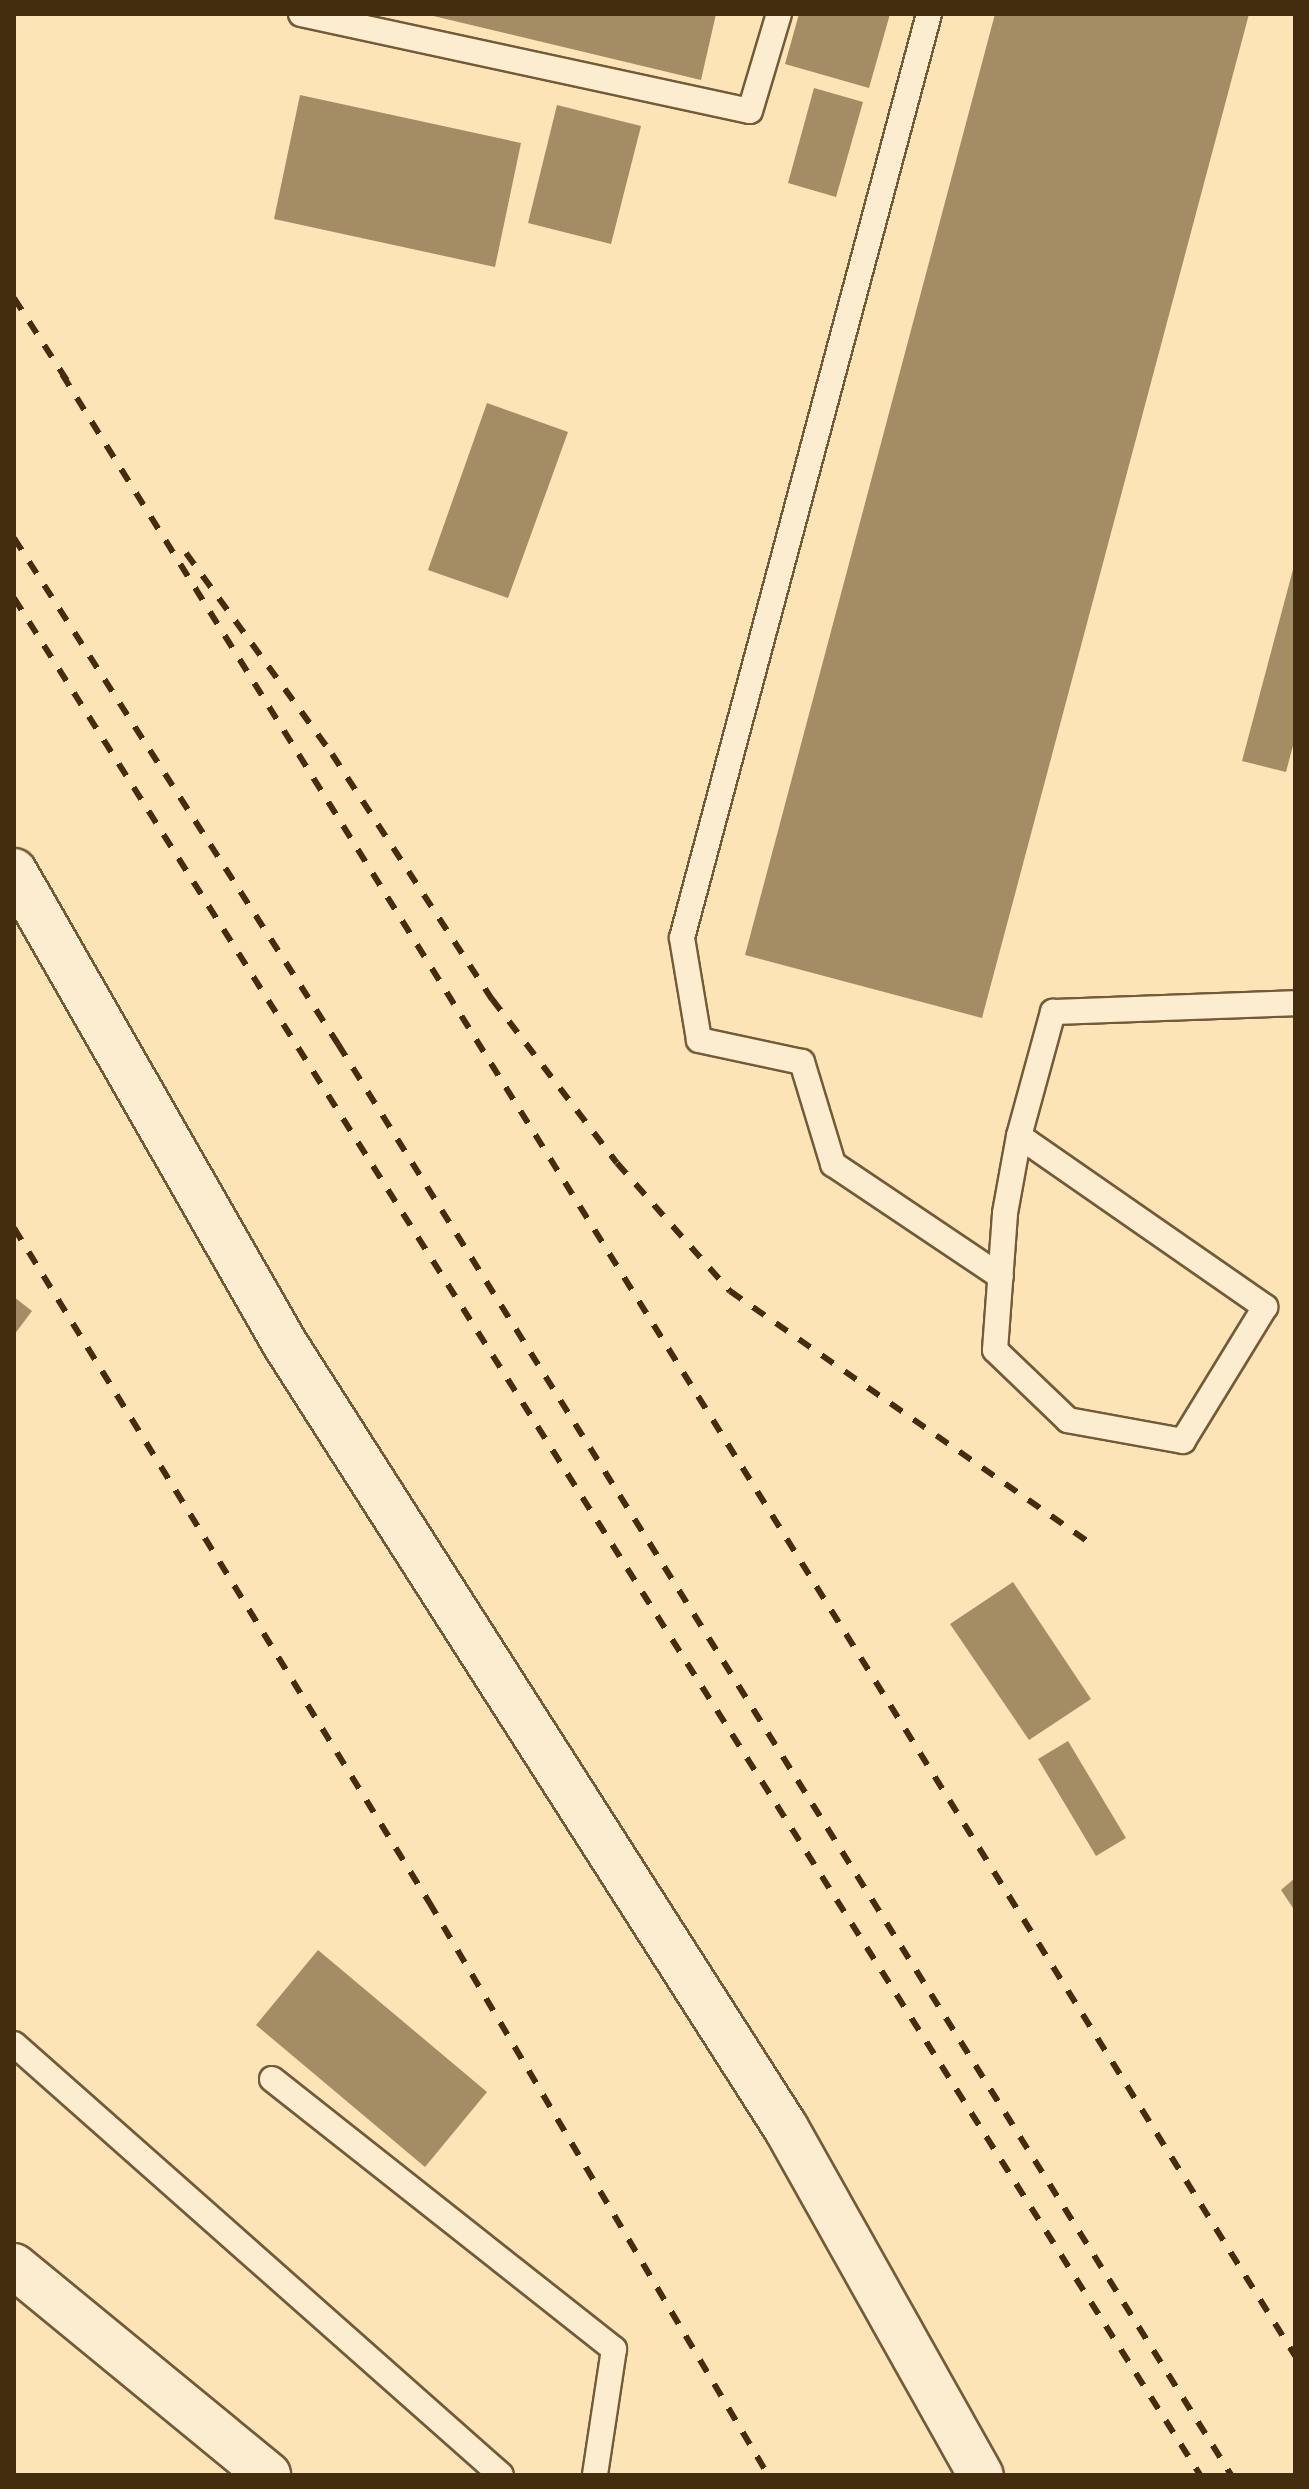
<!DOCTYPE html>
<html>
<head>
<meta charset="utf-8">
<style>
	body { margin:0 }
	#map { position:relative; width:1309px; height:2489px; overflow:hidden; background:#fce4b6; font-family:Alegreya,serif }
	div>[style] { position:absolute }
	.building>* { inset:0; background:#a48c65 }
	.roads { filter:drop-shadow(2px 0 #725b38) drop-shadow(-2px 0 #725b38) drop-shadow(0 2px #725b38) drop-shadow(0 -2px #725b38) }
	.service>* { height:24px; margin:-12px; padding:0 12px; transform-origin:12px; border-radius:12px; background:#fdedd0 }
	.minor>* { height:44px; margin:-22px; padding:0 22px; transform-origin:22px; border-radius:22px; background:#fdedd0 }
	.rail>* { height:6px; margin-top:-3px; transform-origin:0; background:repeating-linear-gradient(90deg,#442d0e 0 14px,transparent 0 28px) }
	span { translate:-50% -50%; white-space:nowrap; text-align:center; line-height:1.15; -webkit-text-stroke:7px #fdedd0; paint-order:stroke }
	.frame { position:absolute; inset:0; border:16px solid #442d0e; pointer-events:none }
</style>
</head>
<body>
<div id="map">
	<div class="building">
		<i style="clip-path:polygon(425px 14px,716px 14px,701px 80px)"></i>
		<i style="clip-path:polygon(799px 14px,890px 14px,869px 88px,785px 64px)"></i>
		<i style="clip-path:polygon(995px 14px,1249px 14px,982px 1018px,745px 955px)"></i>
		<i style="clip-path:polygon(814px 88px,863px 102px,836px 197px,788px 183px)"></i>
		<i style="clip-path:polygon(300px 95px,521px 143px,495px 267px,274px 219px)"></i>
		<i style="clip-path:polygon(557px 105px,641px 126px,611px 244px,528px 223px)"></i>
		<i style="clip-path:polygon(487px 403px,568px 432px,508px 598px,428px 570px)"></i>
		<i style="clip-path:polygon(1295px 562px,1295px 738px,1286px 772px,1242px 761px)"></i>
		<i style="clip-path:polygon(14px 1297px,32px 1311px,14px 1335px)"></i>
		<i style="clip-path:polygon(1013px 1582px,1091px 1699px,1029px 1740px,950px 1624px)"></i>
		<i style="clip-path:polygon(1068px 1741px,1126px 1838px,1096px 1856px,1038px 1759px)"></i>
		<i style="clip-path:polygon(1295px 1878px,1295px 1911px,1281px 1890px)"></i>
		<i style="clip-path:polygon(318px 1950px,487px 2092px,425px 2167px,256px 2025px)"></i>
	</div>
	<div class="roads">
		<div class="service">
			<i style="left:301px;top:14px;width:459px;rotate:12.2deg"></i>
			<i style="left:750px;top:111px;width:101px;rotate:-73.4deg"></i>
			<i style="left:929px;top:14px;width:956px;rotate:104.97deg"></i>
			<i style="left:682px;top:938px;width:103px;rotate:80.5deg"></i>
			<i style="left:699px;top:1040px;width:105px;rotate:12.1deg"></i>
			<i style="left:802px;top:1062px;width:107px;rotate:73.1deg"></i>
			<i style="left:833px;top:1164px;width:202px;rotate:33.9deg"></i>
			<i style="left:1019px;top:1136px;width:300px;rotate:34.8deg"></i>
			<i style="left:1265px;top:1307px;width:157px;rotate:121.5deg"></i>
			<i style="left:1183px;top:1441px;width:117px;rotate:-169.7deg"></i>
			<i style="left:1068px;top:1420px;width:101px;rotate:-136.2deg"></i>
			<i style="left:995px;top:1350px;width:137px;rotate:-85.8deg"></i>
			<i style="left:1005px;top:1213px;width:78px;rotate:-79.7deg"></i>
			<i style="left:1019px;top:1136px;width:129px;rotate:-74.7deg"></i>
			<i style="left:1053px;top:1012px;width:242px;rotate:-2.1deg"></i>
			<i style="left:14px;top:2044px;width:650px;rotate:41.51deg"></i>
			<i style="left:272px;top:2079px;width:436px;rotate:38.3deg"></i>
			<i style="left:614px;top:2349px;width:127px;rotate:98.6deg"></i>
		</div>
		<div class="minor">
			<i style="left:14px;top:871px;width:545px;rotate:60.19deg"></i>
			<i style="left:285px;top:1344px;width:930px;rotate:57.42deg"></i>
			<i style="left:786px;top:2128px;width:398px;rotate:60.7deg"></i>
			<i style="left:14px;top:2266px;width:329px;rotate:39.4deg"></i>
		</div>
	</div>
	<div class="rail">
		<i style="left:14px;top:298px;width:100px;rotate:57.3deg"></i>
		<i style="left:62px;top:374px;width:2334px;rotate:58.11deg"></i>
		<i style="left:14px;top:538px;width:601px;rotate:57.37deg"></i>
		<i style="left:338px;top:1044px;width:1687px;rotate:58.03deg"></i>
		<i style="left:186px;top:553px;width:248px;rotate:54deg"></i>
		<i style="left:332px;top:754px;width:293px;rotate:56.9deg"></i>
		<i style="left:492px;top:999px;width:206px;rotate:52.7deg"></i>
		<i style="left:617px;top:1163px;width:171px;rotate:48.6deg"></i>
		<i style="left:730px;top:1291px;width:441px;rotate:35deg"></i>
		<i style="left:14px;top:598px;width:2220px;rotate:57.71deg"></i>
		<i style="left:14px;top:1228px;width:792px;rotate:58.38deg"></i>
		<i style="left:429px;top:1902px;width:666px;rotate:59.39deg"></i>
	</div>
	<div class="frame"></div>
</div>
</body>
</html>
